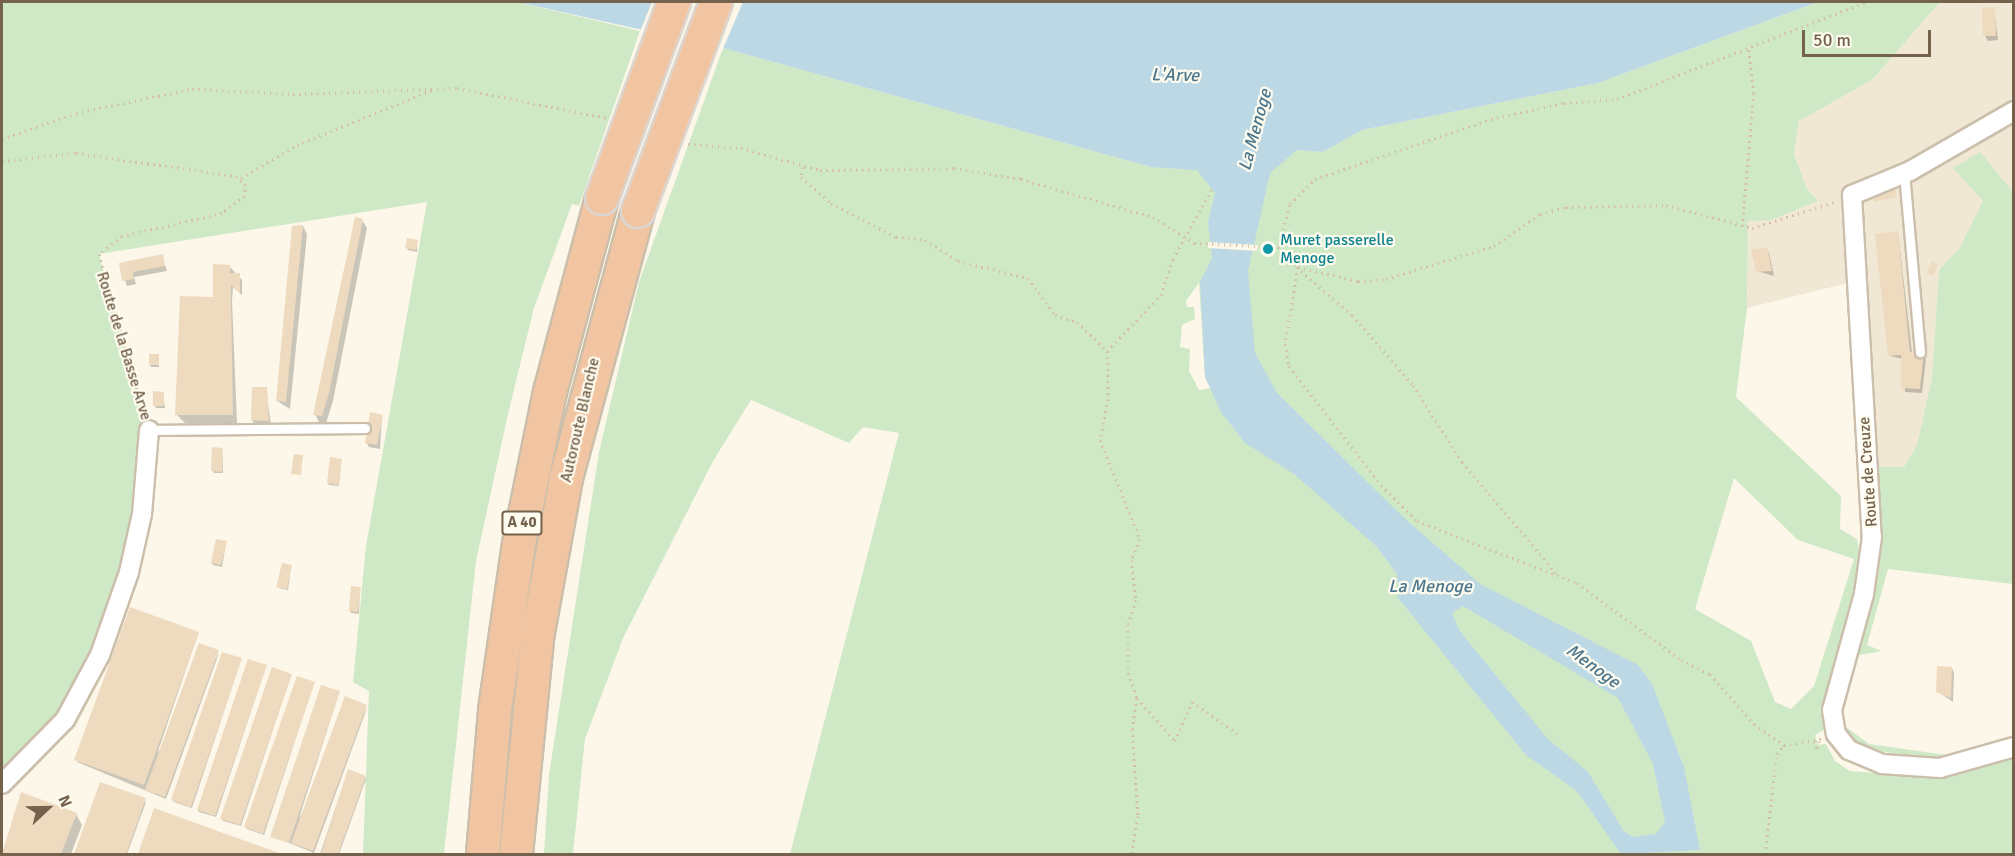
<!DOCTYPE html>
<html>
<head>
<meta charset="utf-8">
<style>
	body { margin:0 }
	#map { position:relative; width:2015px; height:856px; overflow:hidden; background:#fcf7e8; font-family:Signika,sans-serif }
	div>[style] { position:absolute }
	.residential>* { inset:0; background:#f0e8d4 }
	.green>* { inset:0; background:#cfe9c7 }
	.water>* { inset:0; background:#bdd8e5 }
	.pier>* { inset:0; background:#fcf7e8 }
	.shadow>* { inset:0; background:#0003 }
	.building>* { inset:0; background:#eedabf }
	.path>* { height:3px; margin-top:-1.5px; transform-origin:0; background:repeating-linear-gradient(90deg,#d5c0a4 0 1.5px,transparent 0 6px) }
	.roads { filter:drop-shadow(2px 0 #cbbfac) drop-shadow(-2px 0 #cbbfac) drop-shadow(0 2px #cbbfac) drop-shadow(0 -2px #cbbfac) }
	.lane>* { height:9px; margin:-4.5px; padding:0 4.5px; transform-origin:4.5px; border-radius:4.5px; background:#fff }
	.street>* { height:18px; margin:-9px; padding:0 9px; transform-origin:9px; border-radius:9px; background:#fff }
	.highway>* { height:32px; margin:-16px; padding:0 16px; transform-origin:16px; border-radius:16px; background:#f2c5a2 }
	.bridges { filter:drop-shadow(2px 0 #dbd6d1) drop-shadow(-2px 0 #dbd6d1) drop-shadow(0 2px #dbd6d1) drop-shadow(0 -2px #dbd6d1) }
	.highway-bridge>* { height:32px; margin:-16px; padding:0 16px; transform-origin:16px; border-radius:16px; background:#f2c5a2 }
	.dots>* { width:16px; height:16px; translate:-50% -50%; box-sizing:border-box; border:3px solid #fefbef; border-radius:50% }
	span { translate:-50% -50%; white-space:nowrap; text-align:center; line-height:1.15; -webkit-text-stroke:4.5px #fefbef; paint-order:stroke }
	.shield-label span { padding:2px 4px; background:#fefbef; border:2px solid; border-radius:4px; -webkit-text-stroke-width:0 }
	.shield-label { font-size:15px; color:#75624d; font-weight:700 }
	.culture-label { font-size:16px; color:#0d838f }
	.left { translate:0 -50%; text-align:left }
	.street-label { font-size:16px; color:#75624d }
	.water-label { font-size:18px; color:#4b778e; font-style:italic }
	.frame { position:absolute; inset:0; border:3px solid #75624d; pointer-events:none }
	.north { position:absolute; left:18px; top:778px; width:60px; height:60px; -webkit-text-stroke:4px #fefbef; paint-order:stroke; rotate:68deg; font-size:16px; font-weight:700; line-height:24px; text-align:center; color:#75624d }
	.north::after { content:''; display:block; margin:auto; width:21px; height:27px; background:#75624d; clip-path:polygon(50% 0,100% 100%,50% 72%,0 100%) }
	.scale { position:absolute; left:1802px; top:30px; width:129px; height:27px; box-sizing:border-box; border:3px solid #75624d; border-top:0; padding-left:8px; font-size:18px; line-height:21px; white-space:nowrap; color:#75624d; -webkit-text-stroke:4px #fefbef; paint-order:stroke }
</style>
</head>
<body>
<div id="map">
	<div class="residential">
		<i style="clip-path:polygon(1940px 2px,2013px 2px,2013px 219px,1939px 270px,1932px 378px,1917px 445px,1904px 467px,1857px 467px,1848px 283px,1747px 308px,1748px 220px,1771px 220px,1818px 201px,1806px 187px,1794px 154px,1799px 121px,1872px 80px)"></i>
	</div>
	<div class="green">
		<i style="clip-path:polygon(2px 2px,517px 2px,640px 31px,579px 206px,572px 204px,534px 308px,508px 414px,476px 561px,444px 854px,363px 854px,369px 691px,353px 682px,366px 546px,427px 202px,99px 254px,149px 430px,133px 513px,114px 605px,68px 703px,2px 771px)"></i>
		<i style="clip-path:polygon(evenodd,1818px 2px,1940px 2px,1872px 80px,1799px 121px,1794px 154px,1806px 187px,1818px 201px,1771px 220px,1748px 221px,1747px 308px,1736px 397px,1841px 496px,1840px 529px,1857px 539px,1864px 572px,1824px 730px,1815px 735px,1818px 745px,1826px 744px,1835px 761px,1850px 771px,1911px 776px,1954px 773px,2013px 753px,2013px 854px,790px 854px,899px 433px,863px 427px,849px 443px,751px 400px,713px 461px,623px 638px,585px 739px,573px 854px,544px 854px,549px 775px,599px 452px,639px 282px,723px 48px,1151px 167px,1280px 161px,1297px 150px,1323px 152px,1362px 130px,1598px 83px,1818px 2px,1199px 283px,1205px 377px,1211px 388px,1199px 390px,1189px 371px,1190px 349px,1180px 347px,1182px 325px,1195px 319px,1194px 307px,1187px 307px,1186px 301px,1199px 283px,1818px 2px,1734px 478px,1798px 540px,1854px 559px,1814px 686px,1791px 709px,1775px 702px,1751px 641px,1695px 609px,1734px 478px)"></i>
		<i style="clip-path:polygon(1980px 152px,2013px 192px,2013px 584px,1888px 569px,1867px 645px,1882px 651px,1859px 655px,1840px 723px,1839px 700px,1877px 567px,1876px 467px,1904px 467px,1917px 445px,1932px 378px,1939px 270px,1959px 249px,1983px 201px,1953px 168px)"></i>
		<i style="clip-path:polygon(1846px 727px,1869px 744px,1946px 755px,2013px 736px,2013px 740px,1942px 761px,1855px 747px,1842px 730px)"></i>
	</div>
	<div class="water">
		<i style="clip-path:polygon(evenodd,517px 2px,1818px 2px,1598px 83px,1362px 130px,1323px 152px,1297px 150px,1270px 173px,1248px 271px,1255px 353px,1277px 393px,1402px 516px,1480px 584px,1638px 665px,1652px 684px,1684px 767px,1700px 850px,1621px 854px,1577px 791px,1526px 755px,1398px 598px,1397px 574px,1376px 546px,1294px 474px,1245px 443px,1221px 412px,1205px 377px,1200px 282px,1212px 258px,1208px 222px,1215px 193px,1197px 170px,1151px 167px,723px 48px,517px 2px,1463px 606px,1618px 698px,1653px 764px,1665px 822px,1656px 834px,1632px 837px,1623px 830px,1588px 772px,1547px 738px,1459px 630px,1452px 613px,1463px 606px)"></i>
	</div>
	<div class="pier">
		<i style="clip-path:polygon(652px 2px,743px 2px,722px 51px,639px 34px)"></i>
		<i style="clip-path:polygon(1208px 242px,1258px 245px,1257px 251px,1208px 248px)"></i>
	</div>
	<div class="shadow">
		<i style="clip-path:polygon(1994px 9px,1998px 40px,1988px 41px,1985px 36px)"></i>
		<i style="clip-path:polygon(362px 220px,367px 228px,333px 401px,326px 423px,319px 422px,315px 414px)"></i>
		<i style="clip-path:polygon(303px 226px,307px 234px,290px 409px,277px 401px)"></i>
		<i style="clip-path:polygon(1898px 232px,1912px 353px,1926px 359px,1922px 393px,1905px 392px,1903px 359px,1890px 356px)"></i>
		<i style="clip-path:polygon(417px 241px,417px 252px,408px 250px,407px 248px)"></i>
		<i style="clip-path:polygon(1766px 248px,1769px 253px,1774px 276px,1757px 271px)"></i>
		<i style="clip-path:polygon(162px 256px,167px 271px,134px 277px,136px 284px,127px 286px,120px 264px)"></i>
		<i style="clip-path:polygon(229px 266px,242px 280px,242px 295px,233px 287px,232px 301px,237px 423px,185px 423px,177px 415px)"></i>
		<i style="clip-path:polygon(158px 355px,159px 367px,151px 367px,150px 365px)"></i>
		<i style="clip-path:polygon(266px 389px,271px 425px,255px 425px,252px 420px)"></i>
		<i style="clip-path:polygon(163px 393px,165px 408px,156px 408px,155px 406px)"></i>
		<i style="clip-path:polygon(382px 416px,380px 449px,369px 447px,366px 442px)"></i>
		<i style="clip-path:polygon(222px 449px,223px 473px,214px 473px,213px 471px)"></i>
		<i style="clip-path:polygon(341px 460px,339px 486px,329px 485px,328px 483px)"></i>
		<i style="clip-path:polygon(226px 543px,222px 567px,213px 565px,212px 563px)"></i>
		<i style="clip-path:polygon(291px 567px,288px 590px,279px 588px,278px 586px)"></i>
		<i style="clip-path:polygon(360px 588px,359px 614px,351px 613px,350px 611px)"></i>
		<i style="clip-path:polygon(198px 634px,157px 754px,219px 653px,166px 799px,77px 762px)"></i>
		<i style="clip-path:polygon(241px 660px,192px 808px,174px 802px,173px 800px)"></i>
		<i style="clip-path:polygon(266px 666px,216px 817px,199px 812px,198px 810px)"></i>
		<i style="clip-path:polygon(1952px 668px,1954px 673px,1953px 702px,1937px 691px)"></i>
		<i style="clip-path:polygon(291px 675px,241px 826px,223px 821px,222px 819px)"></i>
		<i style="clip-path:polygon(314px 683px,264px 835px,247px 829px,246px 827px)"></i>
		<i style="clip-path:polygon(339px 693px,299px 818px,367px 708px,314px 853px,272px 836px)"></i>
		<i style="clip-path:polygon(348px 771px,366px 779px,339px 854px,320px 854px)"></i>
		<i style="clip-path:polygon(101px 784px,146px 802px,127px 854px,76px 854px)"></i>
		<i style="clip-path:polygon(22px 794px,76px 814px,82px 825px,71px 854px,2px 854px)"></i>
		<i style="clip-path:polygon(155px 810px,278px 854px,139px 854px)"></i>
	</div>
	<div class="building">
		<i style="clip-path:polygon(1995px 7px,1996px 36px,1983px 36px,1982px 8px)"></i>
		<i style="clip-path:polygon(1894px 186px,1897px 197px,1874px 202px,1873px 191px)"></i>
		<i style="clip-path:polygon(355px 217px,363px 219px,329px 393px,322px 416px,313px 415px)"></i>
		<i style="clip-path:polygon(303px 225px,286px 402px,276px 401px,292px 226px)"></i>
		<i style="clip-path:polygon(1898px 231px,1910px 352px,1924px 352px,1920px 389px,1901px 388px,1901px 355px,1888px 356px,1875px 234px)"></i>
		<i style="clip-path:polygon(407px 238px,418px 240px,416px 250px,405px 248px)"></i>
		<i style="clip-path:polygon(1767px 247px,1772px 271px,1756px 272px,1751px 250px)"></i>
		<i style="clip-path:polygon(163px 254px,165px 266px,133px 272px,134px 279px,122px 281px,119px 263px)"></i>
		<i style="clip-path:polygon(1932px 261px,1938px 265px,1933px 276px,1927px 273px)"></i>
		<i style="clip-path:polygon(213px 264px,230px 265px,230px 273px,240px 273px,240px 293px,231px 285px,231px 299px,233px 415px,175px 415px,180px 296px,213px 297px)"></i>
		<i style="clip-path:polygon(149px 354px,159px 354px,159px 365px,149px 365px)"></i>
		<i style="clip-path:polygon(252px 387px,267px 387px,269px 421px,251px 420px)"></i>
		<i style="clip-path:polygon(153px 391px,164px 392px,164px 406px,153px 406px)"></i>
		<i style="clip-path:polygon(370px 412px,383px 415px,377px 445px,365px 443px)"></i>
		<i style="clip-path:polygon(212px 447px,223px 448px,222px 472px,211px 471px)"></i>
		<i style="clip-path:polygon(294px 454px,303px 455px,301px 475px,291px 474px)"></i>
		<i style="clip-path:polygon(330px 457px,342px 459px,339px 485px,327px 483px)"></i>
		<i style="clip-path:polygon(216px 539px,227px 541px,221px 565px,211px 563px)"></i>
		<i style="clip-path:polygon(282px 563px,292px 565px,287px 589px,276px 587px)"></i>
		<i style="clip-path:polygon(351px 586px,361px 587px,358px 612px,349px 611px)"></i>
		<i style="clip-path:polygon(130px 607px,199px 632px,144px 785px,74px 760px)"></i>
		<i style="clip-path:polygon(199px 643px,219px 650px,165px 797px,145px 790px)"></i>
		<i style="clip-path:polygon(222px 652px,242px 658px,191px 807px,171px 800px)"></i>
		<i style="clip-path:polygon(248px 659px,267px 665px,215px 816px,197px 810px)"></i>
		<i style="clip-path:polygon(1937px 666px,1952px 667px,1951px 698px,1936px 692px)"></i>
		<i style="clip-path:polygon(272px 667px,292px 674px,240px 825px,220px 819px)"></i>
		<i style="clip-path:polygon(297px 676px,315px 682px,263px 834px,244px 827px)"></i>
		<i style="clip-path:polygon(321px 685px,340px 691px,289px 843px,270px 837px)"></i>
		<i style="clip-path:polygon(345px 696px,367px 705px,313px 851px,291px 843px)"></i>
		<i style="clip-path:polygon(348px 769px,366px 776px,338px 854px,321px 854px)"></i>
		<i style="clip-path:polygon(100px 782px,146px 798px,126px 854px,74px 854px)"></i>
		<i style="clip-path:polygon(21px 792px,77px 813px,61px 854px,2px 854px)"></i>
		<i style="clip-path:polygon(154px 808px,282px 854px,138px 854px)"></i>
	</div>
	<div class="path">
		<i style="left:2px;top:139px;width:78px;rotate:-19.4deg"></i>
		<i style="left:76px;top:113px;width:118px;rotate:-11.7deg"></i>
		<i style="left:192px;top:89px;width:101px;rotate:2.8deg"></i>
		<i style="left:293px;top:94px;width:164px;rotate:-2.1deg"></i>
		<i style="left:457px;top:88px;width:153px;rotate:11.3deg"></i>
		<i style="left:688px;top:144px;width:53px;rotate:4.3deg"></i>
		<i style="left:741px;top:148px;width:82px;rotate:15.6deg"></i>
		<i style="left:820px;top:170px;width:134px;rotate:-0.9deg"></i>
		<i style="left:954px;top:168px;width:68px;rotate:9.3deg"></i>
		<i style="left:1021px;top:179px;width:137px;rotate:16.1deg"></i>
		<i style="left:1153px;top:217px;width:49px;rotate:32.4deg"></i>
		<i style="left:1194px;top:243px;width:84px;rotate:2.7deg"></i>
		<i style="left:1278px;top:247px;width:28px;rotate:45deg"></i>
		<i style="left:1298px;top:267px;width:62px;rotate:13.1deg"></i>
		<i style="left:1358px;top:281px;width:28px;rotate:-4deg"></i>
		<i style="left:1386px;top:279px;width:113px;rotate:-17deg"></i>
		<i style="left:1494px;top:246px;width:56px;rotate:-34.8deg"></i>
		<i style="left:1540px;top:214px;width:27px;rotate:-15deg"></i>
		<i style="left:1566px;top:207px;width:100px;rotate:-1.1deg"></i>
		<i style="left:1666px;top:205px;width:89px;rotate:15deg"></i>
		<i style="left:1752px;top:228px;width:87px;rotate:-17.4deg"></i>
		<i style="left:2px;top:161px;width:74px;rotate:-6.2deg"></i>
		<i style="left:76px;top:153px;width:162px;rotate:8.2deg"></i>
		<i style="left:236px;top:176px;width:12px;rotate:42deg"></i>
		<i style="left:245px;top:184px;width:12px;rotate:90deg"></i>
		<i style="left:245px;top:196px;width:29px;rotate:144deg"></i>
		<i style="left:222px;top:213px;width:103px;rotate:167deg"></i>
		<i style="left:122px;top:236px;width:29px;rotate:142deg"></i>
		<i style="left:99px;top:254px;width:166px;rotate:74.3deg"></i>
		<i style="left:803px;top:167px;width:10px;rotate:101deg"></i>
		<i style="left:801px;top:177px;width:40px;rotate:41deg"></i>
		<i style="left:831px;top:203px;width:73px;rotate:27.6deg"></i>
		<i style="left:896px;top:237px;width:29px;rotate:6deg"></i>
		<i style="left:925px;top:240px;width:39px;rotate:32deg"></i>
		<i style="left:958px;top:261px;width:72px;rotate:13.7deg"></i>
		<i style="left:1028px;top:278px;width:46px;rotate:53.9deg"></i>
		<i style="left:1055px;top:315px;width:23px;rotate:18deg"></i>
		<i style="left:1077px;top:322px;width:42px;rotate:44deg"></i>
		<i style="left:1107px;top:351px;width:48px;rotate:88.8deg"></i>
		<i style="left:1108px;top:399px;width:42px;rotate:101deg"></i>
		<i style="left:1100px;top:440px;width:107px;rotate:68deg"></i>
		<i style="left:1140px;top:539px;width:23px;rotate:113deg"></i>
		<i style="left:1131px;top:560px;width:40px;rotate:82.9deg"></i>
		<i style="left:1136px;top:600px;width:25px;rotate:108deg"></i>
		<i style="left:1128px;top:624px;width:49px;rotate:90deg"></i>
		<i style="left:1128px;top:673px;width:27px;rotate:70deg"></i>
		<i style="left:1137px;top:698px;width:31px;rotate:99deg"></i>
		<i style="left:1132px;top:729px;width:87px;rotate:86.1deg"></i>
		<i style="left:1138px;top:816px;width:39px;rotate:100deg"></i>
		<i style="left:241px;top:178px;width:65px;rotate:-30.5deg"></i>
		<i style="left:297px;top:145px;width:146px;rotate:-22.2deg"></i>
		<i style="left:1742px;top:226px;width:134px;rotate:-84.8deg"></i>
		<i style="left:1754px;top:93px;width:48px;rotate:-97.1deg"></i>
		<i style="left:1278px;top:247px;width:45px;rotate:-74.4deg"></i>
		<i style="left:1290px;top:204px;width:35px;rotate:-45deg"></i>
		<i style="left:1315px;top:179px;width:186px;rotate:-18.8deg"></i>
		<i style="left:1491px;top:119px;width:75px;rotate:-12.4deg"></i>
		<i style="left:1564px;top:103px;width:53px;rotate:-4.3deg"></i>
		<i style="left:1617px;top:99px;width:267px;rotate:-21.3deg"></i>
		<i style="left:1298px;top:267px;width:78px;rotate:99.6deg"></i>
		<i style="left:1285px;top:344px;width:22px;rotate:80deg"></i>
		<i style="left:1289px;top:366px;width:150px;rotate:52.3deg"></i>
		<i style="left:1381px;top:485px;width:51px;rotate:45deg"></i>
		<i style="left:1417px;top:521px;width:172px;rotate:21.2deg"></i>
		<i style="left:1577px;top:583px;width:129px;rotate:36.5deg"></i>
		<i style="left:1681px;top:660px;width:32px;rotate:26deg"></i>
		<i style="left:1710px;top:674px;width:67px;rotate:48.7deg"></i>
		<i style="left:1754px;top:724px;width:37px;rotate:35deg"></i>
		<i style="left:1301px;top:271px;width:67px;rotate:40.8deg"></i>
		<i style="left:1352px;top:315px;width:93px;rotate:48.9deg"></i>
		<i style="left:1413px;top:385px;width:91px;rotate:57.5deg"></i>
		<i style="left:1462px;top:462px;width:147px;rotate:49.7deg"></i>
		<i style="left:1107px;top:351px;width:78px;rotate:-46deg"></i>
		<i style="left:1161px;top:295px;width:38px;rotate:-72deg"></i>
		<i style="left:1173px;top:259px;width:82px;rotate:-60.9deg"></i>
		<i style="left:1137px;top:698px;width:57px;rotate:48.5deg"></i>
		<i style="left:1175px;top:741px;width:43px;rotate:-66.4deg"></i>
		<i style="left:1192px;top:702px;width:55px;rotate:34.6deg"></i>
		<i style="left:1814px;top:741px;width:8px;rotate:67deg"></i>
		<i style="left:1817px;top:748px;width:7px;rotate:-74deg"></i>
		<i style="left:1765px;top:854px;width:101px;rotate:-83.2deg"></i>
		<i style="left:1777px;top:754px;width:11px;rotate:-52deg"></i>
		<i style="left:1784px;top:745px;width:38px;rotate:-9deg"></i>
	</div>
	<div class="roads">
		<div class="lane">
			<i style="left:1904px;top:173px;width:180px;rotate:84.9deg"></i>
			<i style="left:149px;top:430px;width:216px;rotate:-0.5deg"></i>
		</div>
		<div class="street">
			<i style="left:2014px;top:111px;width:120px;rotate:150deg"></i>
			<i style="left:1910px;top:171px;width:63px;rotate:157.5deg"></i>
			<i style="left:1852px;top:195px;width:343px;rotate:86.7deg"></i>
			<i style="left:1872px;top:537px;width:58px;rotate:98deg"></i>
			<i style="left:1864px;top:594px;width:120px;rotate:105.4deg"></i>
			<i style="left:1832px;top:710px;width:24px;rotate:81deg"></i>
			<i style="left:1836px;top:734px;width:21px;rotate:51deg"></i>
			<i style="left:1849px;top:750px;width:36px;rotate:23deg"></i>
			<i style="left:1882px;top:764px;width:58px;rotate:3.9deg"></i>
			<i style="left:1940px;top:768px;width:77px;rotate:-15.8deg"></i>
			<i style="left:2px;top:784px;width:90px;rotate:-45.5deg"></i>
			<i style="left:65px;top:720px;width:74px;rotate:-61.7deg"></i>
			<i style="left:100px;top:655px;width:88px;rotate:-70.7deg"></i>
			<i style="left:129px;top:572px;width:59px;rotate:-77.4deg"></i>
			<i style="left:142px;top:514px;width:84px;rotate:-85.2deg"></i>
		</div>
		<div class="highway">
			<i style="left:483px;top:854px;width:144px;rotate:-85.2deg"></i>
			<i style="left:495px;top:710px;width:168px;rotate:-81.8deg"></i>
			<i style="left:519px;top:544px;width:155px;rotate:-78.5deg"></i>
			<i style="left:550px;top:392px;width:201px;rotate:-75deg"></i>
			<i style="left:516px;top:854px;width:217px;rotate:-84.4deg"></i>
			<i style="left:537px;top:638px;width:163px;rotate:-79.7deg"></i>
			<i style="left:566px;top:478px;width:277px;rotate:-74.9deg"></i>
		</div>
	</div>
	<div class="bridges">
		<div class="highway-bridge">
			<i style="left:602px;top:198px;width:209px;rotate:-69.8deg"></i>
			<i style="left:638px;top:211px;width:223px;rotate:-69.5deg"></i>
		</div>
	</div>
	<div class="dots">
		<i style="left:1268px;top:249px;background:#0f9aa8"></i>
	</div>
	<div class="shield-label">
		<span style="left:522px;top:523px">A 40</span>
	</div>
	<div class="culture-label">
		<span class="left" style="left:1280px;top:249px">Muret passerelle<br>Menoge</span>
	</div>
	<div class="street-label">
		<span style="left:124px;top:346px;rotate:73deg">Route de la Basse Arve</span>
		<span style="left:580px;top:420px;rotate:-77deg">Autoroute Blanche</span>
		<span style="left:1868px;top:472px;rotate:-94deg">Route de Creuze</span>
	</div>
	<div class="water-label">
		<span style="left:1175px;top:75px;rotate:1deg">L'Arve</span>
		<span style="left:1255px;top:130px;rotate:-75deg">La Menoge</span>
		<span style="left:1430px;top:586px">La Menoge</span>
		<span style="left:1593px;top:666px;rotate:36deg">Menoge</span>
	</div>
	<div class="frame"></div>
	<div class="north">N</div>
	<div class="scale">50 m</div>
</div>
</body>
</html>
